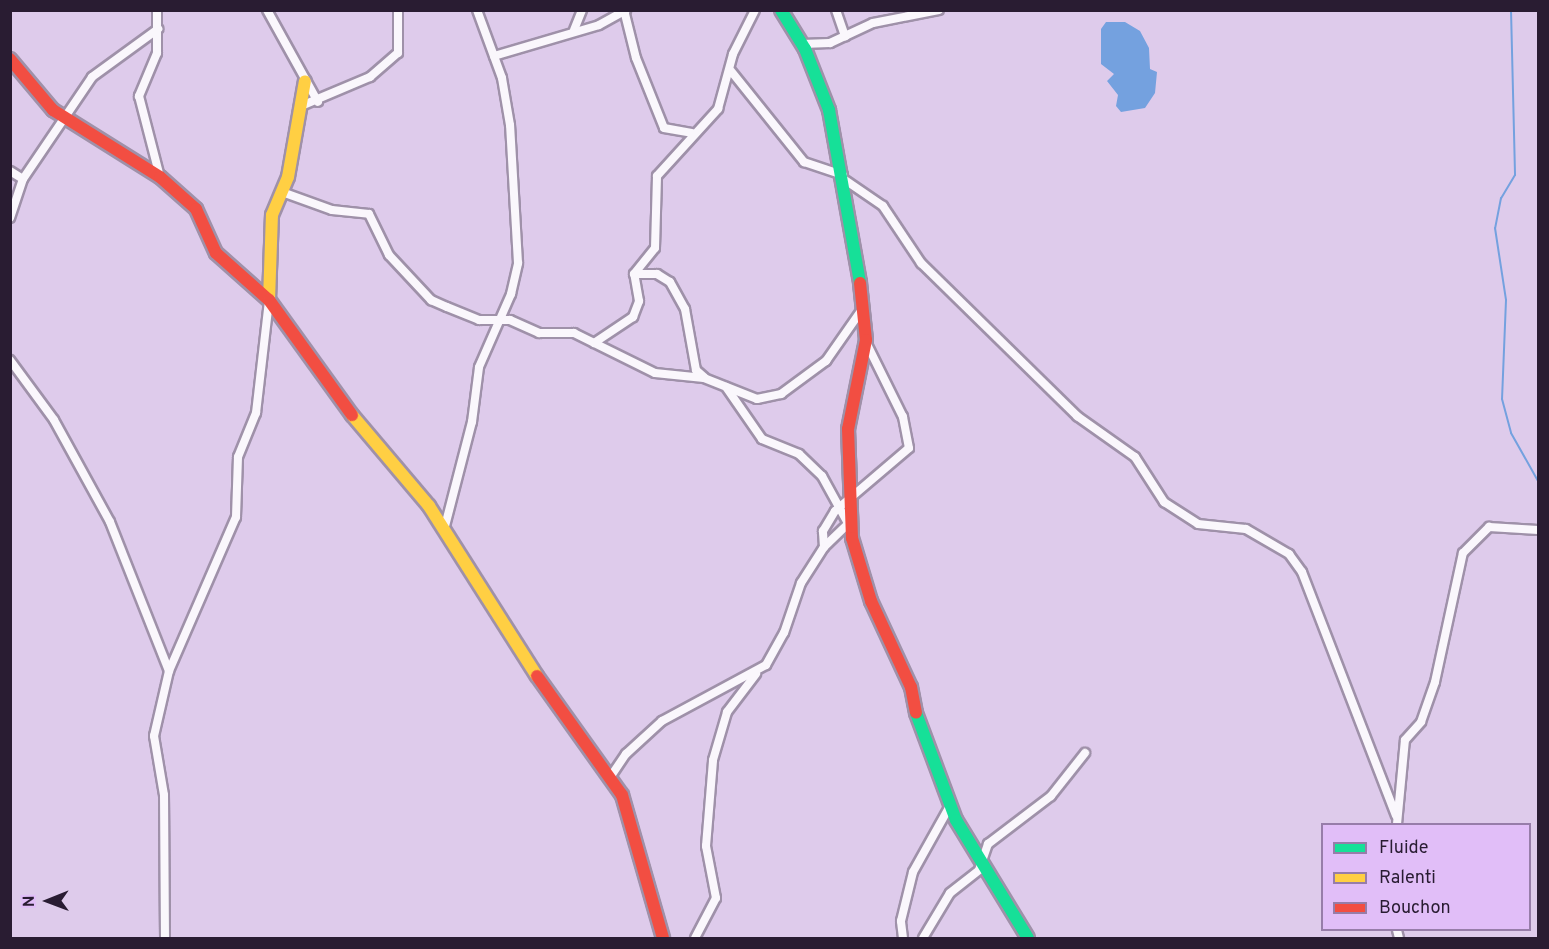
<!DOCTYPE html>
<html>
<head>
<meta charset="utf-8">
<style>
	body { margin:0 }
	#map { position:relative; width:1549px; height:949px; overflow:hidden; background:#decbeb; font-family:Overpass,sans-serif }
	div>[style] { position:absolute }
	.water>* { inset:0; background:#74a1df }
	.stream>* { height:2px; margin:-1px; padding:0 1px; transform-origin:1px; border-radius:1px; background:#74a1df }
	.roads { filter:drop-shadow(2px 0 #9f91a9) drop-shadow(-2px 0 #9f91a9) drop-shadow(0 2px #9f91a9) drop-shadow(0 -2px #9f91a9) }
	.street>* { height:8px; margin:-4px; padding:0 4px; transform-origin:4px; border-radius:4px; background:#faf7fc }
	.fast>* { height:12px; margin:-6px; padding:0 6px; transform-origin:6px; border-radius:6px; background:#16e098 }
	.slow>* { height:12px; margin:-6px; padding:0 6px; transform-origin:6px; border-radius:6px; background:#ffcf43 }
	.jam>* { height:12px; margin:-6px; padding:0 6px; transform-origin:6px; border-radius:6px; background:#f24e42 }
	span { translate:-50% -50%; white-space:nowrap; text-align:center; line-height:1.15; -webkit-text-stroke:5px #e1bef8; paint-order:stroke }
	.frame { position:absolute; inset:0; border:12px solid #291c32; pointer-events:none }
	.legend { position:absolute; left:1321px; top:823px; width:210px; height:108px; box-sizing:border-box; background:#e1bef8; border:2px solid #977da9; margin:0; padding:8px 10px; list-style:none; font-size:18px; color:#291c32 }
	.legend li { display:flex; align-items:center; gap:12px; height:30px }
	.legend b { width:30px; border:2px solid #977da9 }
	.north { position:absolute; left:18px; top:871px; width:60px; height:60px; -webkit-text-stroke:4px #e1bef8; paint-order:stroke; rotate:269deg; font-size:16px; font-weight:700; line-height:24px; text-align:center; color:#291c32 }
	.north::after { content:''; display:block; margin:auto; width:21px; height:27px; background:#291c32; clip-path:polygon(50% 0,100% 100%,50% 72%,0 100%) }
</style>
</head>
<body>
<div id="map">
	<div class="water">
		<i style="clip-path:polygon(1106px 22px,1125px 22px,1140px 31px,1149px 48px,1150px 69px,1157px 72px,1155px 93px,1145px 108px,1121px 112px,1116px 106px,1118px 95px,1107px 81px,1114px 74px,1101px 64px,1101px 29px)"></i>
	</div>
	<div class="stream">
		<i style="left:1511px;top:10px;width:165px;rotate:88.6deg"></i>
		<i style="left:1515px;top:175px;width:27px;rotate:121deg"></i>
		<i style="left:1501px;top:198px;width:31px;rotate:101deg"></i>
		<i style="left:1495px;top:228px;width:73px;rotate:81.3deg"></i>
		<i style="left:1506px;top:300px;width:99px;rotate:92.3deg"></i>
		<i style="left:1502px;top:399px;width:35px;rotate:75deg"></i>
		<i style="left:1511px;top:433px;width:55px;rotate:60.6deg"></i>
	</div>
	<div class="roads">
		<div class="street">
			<i style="left:157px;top:10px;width:43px;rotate:90deg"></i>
			<i style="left:157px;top:53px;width:47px;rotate:112.7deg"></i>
			<i style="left:139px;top:96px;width:84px;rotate:75.5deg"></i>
			<i style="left:267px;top:10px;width:105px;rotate:61deg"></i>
			<i style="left:624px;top:10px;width:49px;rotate:76deg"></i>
			<i style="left:636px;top:58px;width:75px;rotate:68.2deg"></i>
			<i style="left:664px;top:128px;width:28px;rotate:10deg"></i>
			<i style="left:836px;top:10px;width:28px;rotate:71deg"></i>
			<i style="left:574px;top:30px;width:22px;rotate:-68deg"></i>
			<i style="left:802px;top:44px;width:28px;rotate:-2deg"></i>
			<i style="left:830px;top:43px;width:47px;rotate:-24.9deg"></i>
			<i style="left:873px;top:23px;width:67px;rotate:-11.1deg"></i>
			<i style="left:494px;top:56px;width:109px;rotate:-16.4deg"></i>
			<i style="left:599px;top:25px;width:31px;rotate:-29deg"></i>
			<i style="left:731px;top:71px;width:117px;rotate:51.3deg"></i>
			<i style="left:804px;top:162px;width:41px;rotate:18.4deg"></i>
			<i style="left:301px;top:106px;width:75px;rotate:-22.8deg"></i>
			<i style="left:370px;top:77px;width:37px;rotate:-41deg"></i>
			<i style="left:398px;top:53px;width:43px;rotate:-90deg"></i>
			<i style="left:10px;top:171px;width:15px;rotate:32deg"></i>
			<i style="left:845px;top:180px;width:46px;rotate:34.4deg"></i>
			<i style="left:883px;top:206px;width:69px;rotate:56.3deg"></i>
			<i style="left:921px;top:263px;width:219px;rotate:44.4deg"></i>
			<i style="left:1077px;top:416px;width:71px;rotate:35.3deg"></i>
			<i style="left:1135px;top:457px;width:54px;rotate:57.2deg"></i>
			<i style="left:1164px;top:502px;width:40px;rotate:32.9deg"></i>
			<i style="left:1198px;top:524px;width:48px;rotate:5.9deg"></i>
			<i style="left:1246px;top:529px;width:50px;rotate:30.2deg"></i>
			<i style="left:1289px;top:554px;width:22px;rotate:54deg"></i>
			<i style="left:1302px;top:572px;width:261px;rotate:68.9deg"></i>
			<i style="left:282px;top:192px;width:53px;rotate:19.8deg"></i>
			<i style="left:332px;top:210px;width:37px;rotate:6deg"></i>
			<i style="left:369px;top:214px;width:46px;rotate:64deg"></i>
			<i style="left:389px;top:255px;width:62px;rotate:47deg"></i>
			<i style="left:431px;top:300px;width:17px;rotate:24deg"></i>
			<i style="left:447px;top:307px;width:35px;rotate:22deg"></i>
			<i style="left:479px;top:320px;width:31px"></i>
			<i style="left:510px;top:320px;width:32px;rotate:24deg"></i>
			<i style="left:539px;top:333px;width:35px"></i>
			<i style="left:574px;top:333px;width:90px;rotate:26.3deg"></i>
			<i style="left:655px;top:373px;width:49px;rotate:5.8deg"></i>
			<i style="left:704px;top:378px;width:57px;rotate:21.6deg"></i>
			<i style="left:757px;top:399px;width:25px;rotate:-12deg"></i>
			<i style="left:781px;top:394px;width:56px;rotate:-36.3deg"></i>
			<i style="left:826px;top:361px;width:65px;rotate:-55.1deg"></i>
			<i style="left:10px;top:218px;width:41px;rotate:-71.6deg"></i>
			<i style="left:23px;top:179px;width:123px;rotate:-55.9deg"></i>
			<i style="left:92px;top:77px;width:82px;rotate:-36deg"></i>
			<i style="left:634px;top:274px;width:23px"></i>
			<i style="left:657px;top:274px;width:15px;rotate:32deg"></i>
			<i style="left:670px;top:282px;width:31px;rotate:61deg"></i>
			<i style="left:685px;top:309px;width:62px;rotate:79.8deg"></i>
			<i style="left:696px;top:370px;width:11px;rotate:41deg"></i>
			<i style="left:594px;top:343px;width:47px;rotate:-33.7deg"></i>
			<i style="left:633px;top:317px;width:17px;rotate:-69deg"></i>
			<i style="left:639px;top:301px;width:27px;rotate:-100deg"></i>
			<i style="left:634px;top:274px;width:33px;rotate:-51deg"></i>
			<i style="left:655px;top:248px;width:72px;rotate:-88.4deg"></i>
			<i style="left:657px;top:176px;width:91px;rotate:-47.7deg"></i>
			<i style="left:718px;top:109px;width:57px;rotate:-74.7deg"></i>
			<i style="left:733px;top:54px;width:49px;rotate:-63.4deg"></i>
			<i style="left:10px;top:360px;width:74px;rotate:53.7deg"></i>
			<i style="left:54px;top:420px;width:116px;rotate:61.2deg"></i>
			<i style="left:110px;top:522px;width:160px;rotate:68.4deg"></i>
			<i style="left:726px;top:387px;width:63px;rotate:55.3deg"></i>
			<i style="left:762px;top:439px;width:40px;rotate:22deg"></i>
			<i style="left:799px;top:454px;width:32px;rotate:44deg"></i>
			<i style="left:822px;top:476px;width:58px;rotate:61.2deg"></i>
			<i style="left:444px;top:530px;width:112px;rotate:-75.5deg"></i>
			<i style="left:472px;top:422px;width:55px;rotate:-82.7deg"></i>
			<i style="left:479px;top:367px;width:80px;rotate:-66.3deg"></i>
			<i style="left:511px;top:294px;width:32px;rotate:-77deg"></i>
			<i style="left:518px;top:263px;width:138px;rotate:-93.3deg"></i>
			<i style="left:510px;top:125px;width:48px;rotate:-99.7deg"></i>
			<i style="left:502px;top:78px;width:72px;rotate:-110.2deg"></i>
			<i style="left:824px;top:547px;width:16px;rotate:-94deg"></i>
			<i style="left:823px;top:531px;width:23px;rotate:-59deg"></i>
			<i style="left:835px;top:511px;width:97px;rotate:-40.4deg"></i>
			<i style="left:909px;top:448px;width:32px;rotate:-101deg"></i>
			<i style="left:903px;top:417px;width:84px;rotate:-116.3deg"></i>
			<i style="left:611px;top:776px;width:27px;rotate:-56deg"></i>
			<i style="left:626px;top:754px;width:49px;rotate:-42.5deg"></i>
			<i style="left:662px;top:721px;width:118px;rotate:-28.3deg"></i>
			<i style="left:766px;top:665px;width:37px;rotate:-61deg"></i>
			<i style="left:784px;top:633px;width:53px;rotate:-71.2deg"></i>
			<i style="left:801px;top:583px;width:43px;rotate:-57.4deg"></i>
			<i style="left:824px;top:547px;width:33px;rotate:-44deg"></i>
			<i style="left:1397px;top:824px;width:84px;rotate:-84.6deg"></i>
			<i style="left:1405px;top:740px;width:24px;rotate:-48deg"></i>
			<i style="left:1421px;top:722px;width:42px;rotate:-70.7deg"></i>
			<i style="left:1435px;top:682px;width:132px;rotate:-77.8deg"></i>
			<i style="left:1463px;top:553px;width:37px;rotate:-45deg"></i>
			<i style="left:1489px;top:527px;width:49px;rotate:3.5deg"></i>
			<i style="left:1397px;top:930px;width:8px;rotate:76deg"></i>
			<i style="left:165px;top:938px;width:143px;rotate:-90.4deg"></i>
			<i style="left:164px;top:795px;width:60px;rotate:-99.6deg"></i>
			<i style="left:154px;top:736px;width:67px;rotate:-77deg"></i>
			<i style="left:169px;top:671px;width:168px;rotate:-66.5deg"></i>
			<i style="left:236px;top:517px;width:60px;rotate:-88.1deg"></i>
			<i style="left:238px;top:457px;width:48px;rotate:-67.8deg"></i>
			<i style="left:256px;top:413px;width:114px;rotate:-83.4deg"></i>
			<i style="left:695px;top:938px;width:45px;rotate:-62.3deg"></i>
			<i style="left:716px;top:898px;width:53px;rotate:-100.9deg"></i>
			<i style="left:706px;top:846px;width:86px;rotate:-85.3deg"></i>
			<i style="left:713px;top:760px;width:50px;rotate:-73.7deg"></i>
			<i style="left:727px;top:712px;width:48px;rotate:-52.7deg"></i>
			<i style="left:903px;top:938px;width:17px;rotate:-97deg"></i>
			<i style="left:901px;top:921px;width:50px;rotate:-76.2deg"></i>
			<i style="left:913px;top:872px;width:78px;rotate:-60.8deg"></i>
			<i style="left:923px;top:938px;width:52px;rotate:-59deg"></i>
			<i style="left:950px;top:893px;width:37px;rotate:-38deg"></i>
			<i style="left:979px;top:870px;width:28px;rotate:-71deg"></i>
			<i style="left:988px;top:844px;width:79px;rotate:-37.3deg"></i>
			<i style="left:1051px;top:796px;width:55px;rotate:-51.7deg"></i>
		</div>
		<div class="fast">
			<i style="left:781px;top:10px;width:46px;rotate:58.4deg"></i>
			<i style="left:805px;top:49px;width:66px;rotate:68.5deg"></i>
			<i style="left:829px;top:110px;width:176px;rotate:79.8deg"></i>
			<i style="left:916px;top:713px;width:114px;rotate:69.5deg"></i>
			<i style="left:956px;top:820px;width:138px;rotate:58.6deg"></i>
		</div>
		<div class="slow">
			<i style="left:269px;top:300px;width:85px;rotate:-88deg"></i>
			<i style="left:272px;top:215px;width:41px;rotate:-67.2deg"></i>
			<i style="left:288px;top:177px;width:97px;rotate:-80deg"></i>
			<i style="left:352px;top:415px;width:119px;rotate:49.8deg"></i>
			<i style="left:429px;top:506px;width:201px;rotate:57.6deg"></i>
		</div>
		<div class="jam">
			<i style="left:10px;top:59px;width:67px;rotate:49.9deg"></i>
			<i style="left:53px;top:110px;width:126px;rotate:32.1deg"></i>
			<i style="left:160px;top:177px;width:48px;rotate:41.6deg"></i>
			<i style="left:196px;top:209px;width:48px;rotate:65.6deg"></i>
			<i style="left:216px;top:253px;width:71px;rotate:41.6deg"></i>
			<i style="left:269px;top:300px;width:142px;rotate:54.2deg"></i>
			<i style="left:860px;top:283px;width:57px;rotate:84deg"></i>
			<i style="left:866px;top:340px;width:91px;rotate:101.4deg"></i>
			<i style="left:848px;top:429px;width:109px;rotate:87.9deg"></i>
			<i style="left:852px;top:538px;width:66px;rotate:73.2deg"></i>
			<i style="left:871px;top:601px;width:95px;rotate:65.1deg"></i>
			<i style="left:911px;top:687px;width:26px;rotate:79deg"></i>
			<i style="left:537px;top:676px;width:146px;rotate:54.5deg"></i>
			<i style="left:622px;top:795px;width:149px;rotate:74deg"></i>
		</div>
	</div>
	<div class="frame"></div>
	<ul class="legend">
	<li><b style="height:8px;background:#16e098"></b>Fluide</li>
	<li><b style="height:8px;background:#ffcf43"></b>Ralenti</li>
	<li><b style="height:8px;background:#f24e42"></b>Bouchon</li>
	</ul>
	<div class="north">N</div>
</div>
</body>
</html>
